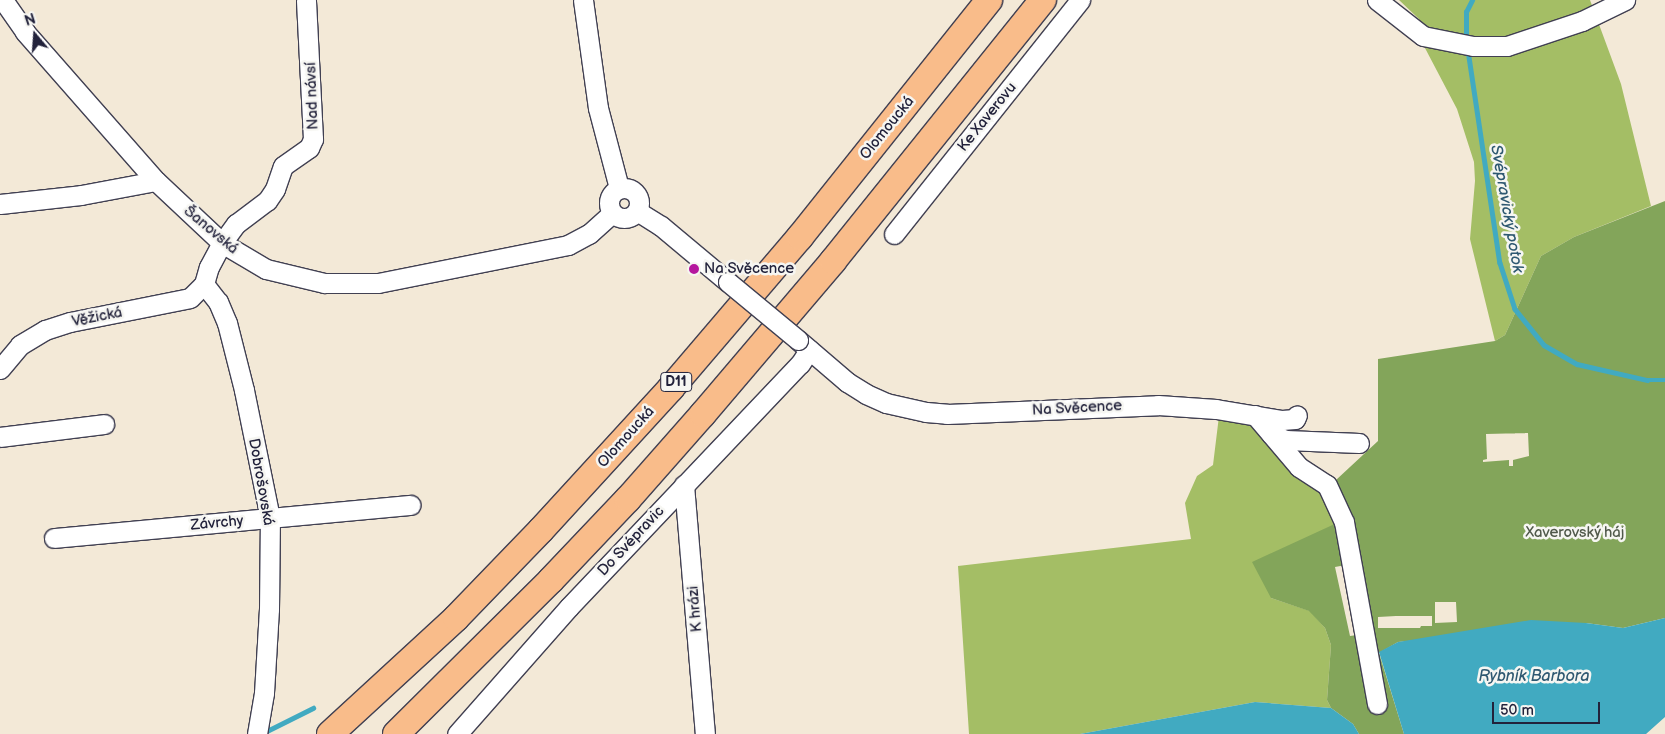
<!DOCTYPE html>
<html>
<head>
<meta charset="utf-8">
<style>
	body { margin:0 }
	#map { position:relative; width:1665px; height:734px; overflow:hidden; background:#f3e9d7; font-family:"Balsamiq Sans",sans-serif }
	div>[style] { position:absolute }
	.green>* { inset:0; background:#a4be65 }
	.forest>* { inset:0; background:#83a55a }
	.water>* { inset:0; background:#41aac1 }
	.stream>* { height:4.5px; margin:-2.25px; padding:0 2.25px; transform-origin:2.25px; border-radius:2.25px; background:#41aac1 }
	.roads { filter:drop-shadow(1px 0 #414052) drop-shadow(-1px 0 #414052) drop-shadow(0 1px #414052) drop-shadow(0 -1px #414052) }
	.minor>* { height:19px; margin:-9.5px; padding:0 9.5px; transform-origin:9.5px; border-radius:9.5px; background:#fff }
	.minor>.ring { margin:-9.5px; padding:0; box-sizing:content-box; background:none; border:19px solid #fff; border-radius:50% }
	.highway>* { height:26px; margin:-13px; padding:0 13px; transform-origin:13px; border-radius:13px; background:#f9bc8a }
	.bridges { filter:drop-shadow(1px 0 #414052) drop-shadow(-1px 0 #414052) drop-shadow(0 1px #414052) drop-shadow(0 -1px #414052) }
	.minor-bridge>* { height:19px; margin:-9.5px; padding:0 9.5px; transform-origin:9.5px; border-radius:9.5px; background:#fff }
	.dots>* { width:14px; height:14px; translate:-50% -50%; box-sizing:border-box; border:2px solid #f6f6f2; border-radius:50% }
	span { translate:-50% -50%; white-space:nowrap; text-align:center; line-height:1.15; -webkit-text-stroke:5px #f6f6f2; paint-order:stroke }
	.shield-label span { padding:1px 4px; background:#f6f6f2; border:1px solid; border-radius:4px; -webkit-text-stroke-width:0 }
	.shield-label { font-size:14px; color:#22223b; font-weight:700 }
	.street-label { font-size:15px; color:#22223b }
	.poi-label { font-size:15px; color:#22223b }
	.left { translate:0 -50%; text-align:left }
	.park-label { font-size:15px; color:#50594a }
	.water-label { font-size:16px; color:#2e5871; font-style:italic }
	.north { position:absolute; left:10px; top:10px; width:50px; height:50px; -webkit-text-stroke:4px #f6f6f2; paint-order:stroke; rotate:342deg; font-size:14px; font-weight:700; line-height:20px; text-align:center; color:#22223b }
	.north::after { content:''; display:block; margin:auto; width:18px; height:22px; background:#22223b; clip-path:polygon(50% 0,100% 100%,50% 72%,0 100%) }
	.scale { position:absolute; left:1492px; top:702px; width:108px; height:22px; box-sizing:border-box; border:2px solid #22223b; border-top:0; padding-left:6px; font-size:15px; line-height:18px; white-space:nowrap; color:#22223b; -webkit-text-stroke:4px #f6f6f2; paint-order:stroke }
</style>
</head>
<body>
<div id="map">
	<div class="green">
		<i style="clip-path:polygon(1399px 0,1590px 0,1621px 84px,1651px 206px,1574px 237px,1541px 256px,1505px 335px,1495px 341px,1470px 239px,1475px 181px,1474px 162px,1457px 109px,1415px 29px,1419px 19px)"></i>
		<i style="clip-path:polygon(1219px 416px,1251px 423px,1322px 493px,1340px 522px,1271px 598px,1310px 611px,1325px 628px,1331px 645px,1327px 700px,1331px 708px,1255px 702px,1080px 734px,969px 734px,958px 566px,1191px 539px,1185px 503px,1197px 476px,1213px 465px)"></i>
	</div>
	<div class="forest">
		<i style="clip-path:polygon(evenodd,1665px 201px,1665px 618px,1623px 628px,1586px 623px,1398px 642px,1379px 653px,1404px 734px,1359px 734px,1353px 724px,1331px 708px,1327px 700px,1331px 645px,1325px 628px,1309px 611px,1271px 598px,1252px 562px,1339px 522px,1322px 493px,1378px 441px,1378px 359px,1495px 341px,1505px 335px,1541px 256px,1574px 237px,1665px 201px,1528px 433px,1529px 456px,1513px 460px,1513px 466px,1509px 466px,1509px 460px,1483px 462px,1483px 460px,1487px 459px,1486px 434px,1528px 433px,1665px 201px,1351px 564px,1364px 634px,1350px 636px,1335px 567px,1351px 564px,1665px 201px,1435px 602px,1456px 602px,1457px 622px,1435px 623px,1435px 602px,1665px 201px,1396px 616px,1432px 616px,1432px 626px,1421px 626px,1420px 628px,1378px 628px,1378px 617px,1396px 616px)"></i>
	</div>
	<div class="water">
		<i style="clip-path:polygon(1665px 618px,1665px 717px,1646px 734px,1404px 734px,1379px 652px,1398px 642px,1531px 620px,1586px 623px,1623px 628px)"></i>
		<i style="clip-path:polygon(1255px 702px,1331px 708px,1353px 724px,1359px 734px,1080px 734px)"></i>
	</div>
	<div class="stream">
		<i style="left:1466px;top:40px;width:28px;rotate:-90deg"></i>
		<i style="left:1466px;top:12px;width:13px;rotate:-63deg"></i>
		<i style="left:1468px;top:50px;width:215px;rotate:81.5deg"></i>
		<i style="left:1500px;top:263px;width:48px;rotate:71.9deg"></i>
		<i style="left:1515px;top:309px;width:46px;rotate:51.1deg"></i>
		<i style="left:1544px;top:345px;width:38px;rotate:30deg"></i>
		<i style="left:1577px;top:364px;width:72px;rotate:12.9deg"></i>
		<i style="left:1647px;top:380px;width:18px"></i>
		<i style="left:263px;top:733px;width:56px;rotate:-26.6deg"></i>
	</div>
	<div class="roads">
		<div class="minor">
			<i style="left:3px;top:0;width:39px;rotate:55deg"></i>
			<i style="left:25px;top:32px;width:198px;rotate:48.7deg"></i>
			<i style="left:156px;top:181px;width:91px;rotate:43.2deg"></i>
			<i style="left:222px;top:243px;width:51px;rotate:30.6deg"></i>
			<i style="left:266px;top:269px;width:60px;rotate:13.6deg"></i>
			<i style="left:324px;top:283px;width:54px"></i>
			<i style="left:378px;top:283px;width:194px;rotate:-11.3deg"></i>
			<i style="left:568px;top:245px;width:24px;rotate:-28deg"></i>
			<i style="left:589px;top:234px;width:31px;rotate:-42deg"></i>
			<i style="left:583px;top:0;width:109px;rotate:82.1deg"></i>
			<i style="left:598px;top:108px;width:83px;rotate:75.3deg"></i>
			<i style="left:1377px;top:0;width:58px;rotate:38deg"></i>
			<i style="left:1423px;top:36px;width:51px;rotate:11.3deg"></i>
			<i style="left:1473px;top:46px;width:34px"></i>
			<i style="left:1507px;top:46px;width:79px;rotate:-18.4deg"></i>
			<i style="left:1582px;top:21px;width:48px;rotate:-26deg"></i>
			<i class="ring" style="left:609px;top:188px;width:11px;height:11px"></i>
			<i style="left:0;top:204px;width:81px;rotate:-6.3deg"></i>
			<i style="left:81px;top:195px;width:76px;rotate:-10.6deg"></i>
			<i style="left:637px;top:211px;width:28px;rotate:32deg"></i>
			<i style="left:661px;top:226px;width:87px;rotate:39.9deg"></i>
			<i style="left:894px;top:234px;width:299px;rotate:-51.5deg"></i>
			<i style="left:798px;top:340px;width:65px;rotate:40.6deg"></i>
			<i style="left:847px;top:382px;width:22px;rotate:32deg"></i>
			<i style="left:866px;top:394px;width:22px;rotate:24deg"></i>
			<i style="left:886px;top:403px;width:41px;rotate:12.7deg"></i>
			<i style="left:926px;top:412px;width:21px;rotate:5deg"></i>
			<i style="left:947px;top:414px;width:211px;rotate:-2.4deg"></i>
			<i style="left:1158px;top:405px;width:58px;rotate:3.9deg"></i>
			<i style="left:1216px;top:409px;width:67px;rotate:9.5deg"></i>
			<i style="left:1282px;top:420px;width:13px;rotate:-4deg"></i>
			<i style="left:1295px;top:419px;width:4px;rotate:-63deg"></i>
			<i style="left:0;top:369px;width:31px;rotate:-50deg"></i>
			<i style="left:20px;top:345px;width:29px;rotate:-31deg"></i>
			<i style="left:45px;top:330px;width:26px;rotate:-18deg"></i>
			<i style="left:70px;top:322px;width:122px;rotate:-11.3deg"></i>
			<i style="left:190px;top:298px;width:20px;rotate:-45deg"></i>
			<i style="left:1255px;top:415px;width:68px;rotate:49.8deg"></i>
			<i style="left:1299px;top:467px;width:33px;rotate:33deg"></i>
			<i style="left:1327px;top:485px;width:41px;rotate:65.3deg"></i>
			<i style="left:1344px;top:522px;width:185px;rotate:79.7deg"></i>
			<i style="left:1271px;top:434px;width:16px;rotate:22deg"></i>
			<i style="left:1286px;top:440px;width:73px;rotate:2.4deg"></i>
			<i style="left:0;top:437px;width:105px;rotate:-7.1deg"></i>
			<i style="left:684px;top:485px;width:250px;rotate:85.2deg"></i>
			<i style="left:54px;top:538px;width:358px;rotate:-5.3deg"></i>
			<i style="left:257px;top:734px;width:42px;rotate:-80.3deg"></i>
			<i style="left:264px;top:693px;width:84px;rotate:-86.6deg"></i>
			<i style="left:269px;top:609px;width:91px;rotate:-89.4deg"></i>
			<i style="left:270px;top:518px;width:131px;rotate:-101.5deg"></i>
			<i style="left:244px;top:390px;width:69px;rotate:-104.2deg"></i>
			<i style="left:227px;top:323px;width:23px;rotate:-113deg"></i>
			<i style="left:218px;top:302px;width:23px;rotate:-128deg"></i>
			<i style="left:204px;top:284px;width:18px;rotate:-74deg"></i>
			<i style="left:209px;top:267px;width:27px;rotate:-62deg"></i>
			<i style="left:222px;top:243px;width:24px;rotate:-54deg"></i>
			<i style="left:236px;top:224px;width:39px;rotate:-37deg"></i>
			<i style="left:267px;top:201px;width:14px;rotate:-56deg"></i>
			<i style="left:275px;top:189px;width:24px;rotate:-71deg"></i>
			<i style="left:283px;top:166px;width:32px;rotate:-35deg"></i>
			<i style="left:309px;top:148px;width:10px;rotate:-66deg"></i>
			<i style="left:313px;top:139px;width:139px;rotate:-92.9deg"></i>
			<i style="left:457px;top:734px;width:169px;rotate:-48.6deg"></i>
			<i style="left:569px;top:607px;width:335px;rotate:-46.5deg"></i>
			<i style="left:800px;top:364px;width:17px;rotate:-57deg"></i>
		</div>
		<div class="highway">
			<i style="left:330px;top:734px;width:171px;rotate:-42.6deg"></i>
			<i style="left:456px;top:618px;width:122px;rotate:-46deg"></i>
			<i style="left:541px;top:530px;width:193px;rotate:-47.5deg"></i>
			<i style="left:671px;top:388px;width:199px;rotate:-49.5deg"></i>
			<i style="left:800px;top:237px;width:303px;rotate:-51.4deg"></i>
			<i style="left:396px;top:734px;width:218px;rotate:-44.8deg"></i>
			<i style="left:551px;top:580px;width:112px;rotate:-46.5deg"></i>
			<i style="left:628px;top:499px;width:113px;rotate:-48.6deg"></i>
			<i style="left:703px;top:414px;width:201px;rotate:-49.6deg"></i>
			<i style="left:833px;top:261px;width:335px;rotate:-51.2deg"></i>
		</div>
	</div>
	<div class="bridges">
		<div class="minor-bridge">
			<i style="left:728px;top:282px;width:91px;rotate:39.6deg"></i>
		</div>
	</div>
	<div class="dots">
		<i style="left:694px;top:269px;background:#b5179e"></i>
	</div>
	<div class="shield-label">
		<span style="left:676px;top:382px">D11</span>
	</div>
	<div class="street-label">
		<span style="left:312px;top:96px;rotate:-92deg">Nad návsí</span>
		<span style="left:987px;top:117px;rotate:-51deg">Ke Xaverovu</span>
		<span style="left:887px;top:128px;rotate:-51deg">Olomoucká</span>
		<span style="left:211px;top:230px;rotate:40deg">Šanovská</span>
		<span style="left:97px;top:317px;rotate:-11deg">Věžická</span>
		<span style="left:1077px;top:408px;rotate:-3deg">Na Svěcence</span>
		<span style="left:626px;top:437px;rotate:-48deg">Olomoucká</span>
		<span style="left:261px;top:482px;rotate:80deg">Dobrošovská</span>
		<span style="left:217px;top:523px;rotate:-5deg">Závrchy</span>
		<span style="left:631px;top:541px;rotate:-47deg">Do Svépravic</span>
		<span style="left:695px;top:609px;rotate:-95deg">K hrázi</span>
	</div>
	<div class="poi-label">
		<span class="left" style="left:704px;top:269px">Na Svěcence</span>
	</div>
	<div class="park-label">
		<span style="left:1575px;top:533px">Xaverovský háj</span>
	</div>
	<div class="water-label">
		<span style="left:1506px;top:209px;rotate:80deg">Svépravický potok</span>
		<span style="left:1534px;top:677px">Rybník Barbora</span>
	</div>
	<div class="north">N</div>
	<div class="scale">50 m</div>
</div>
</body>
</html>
